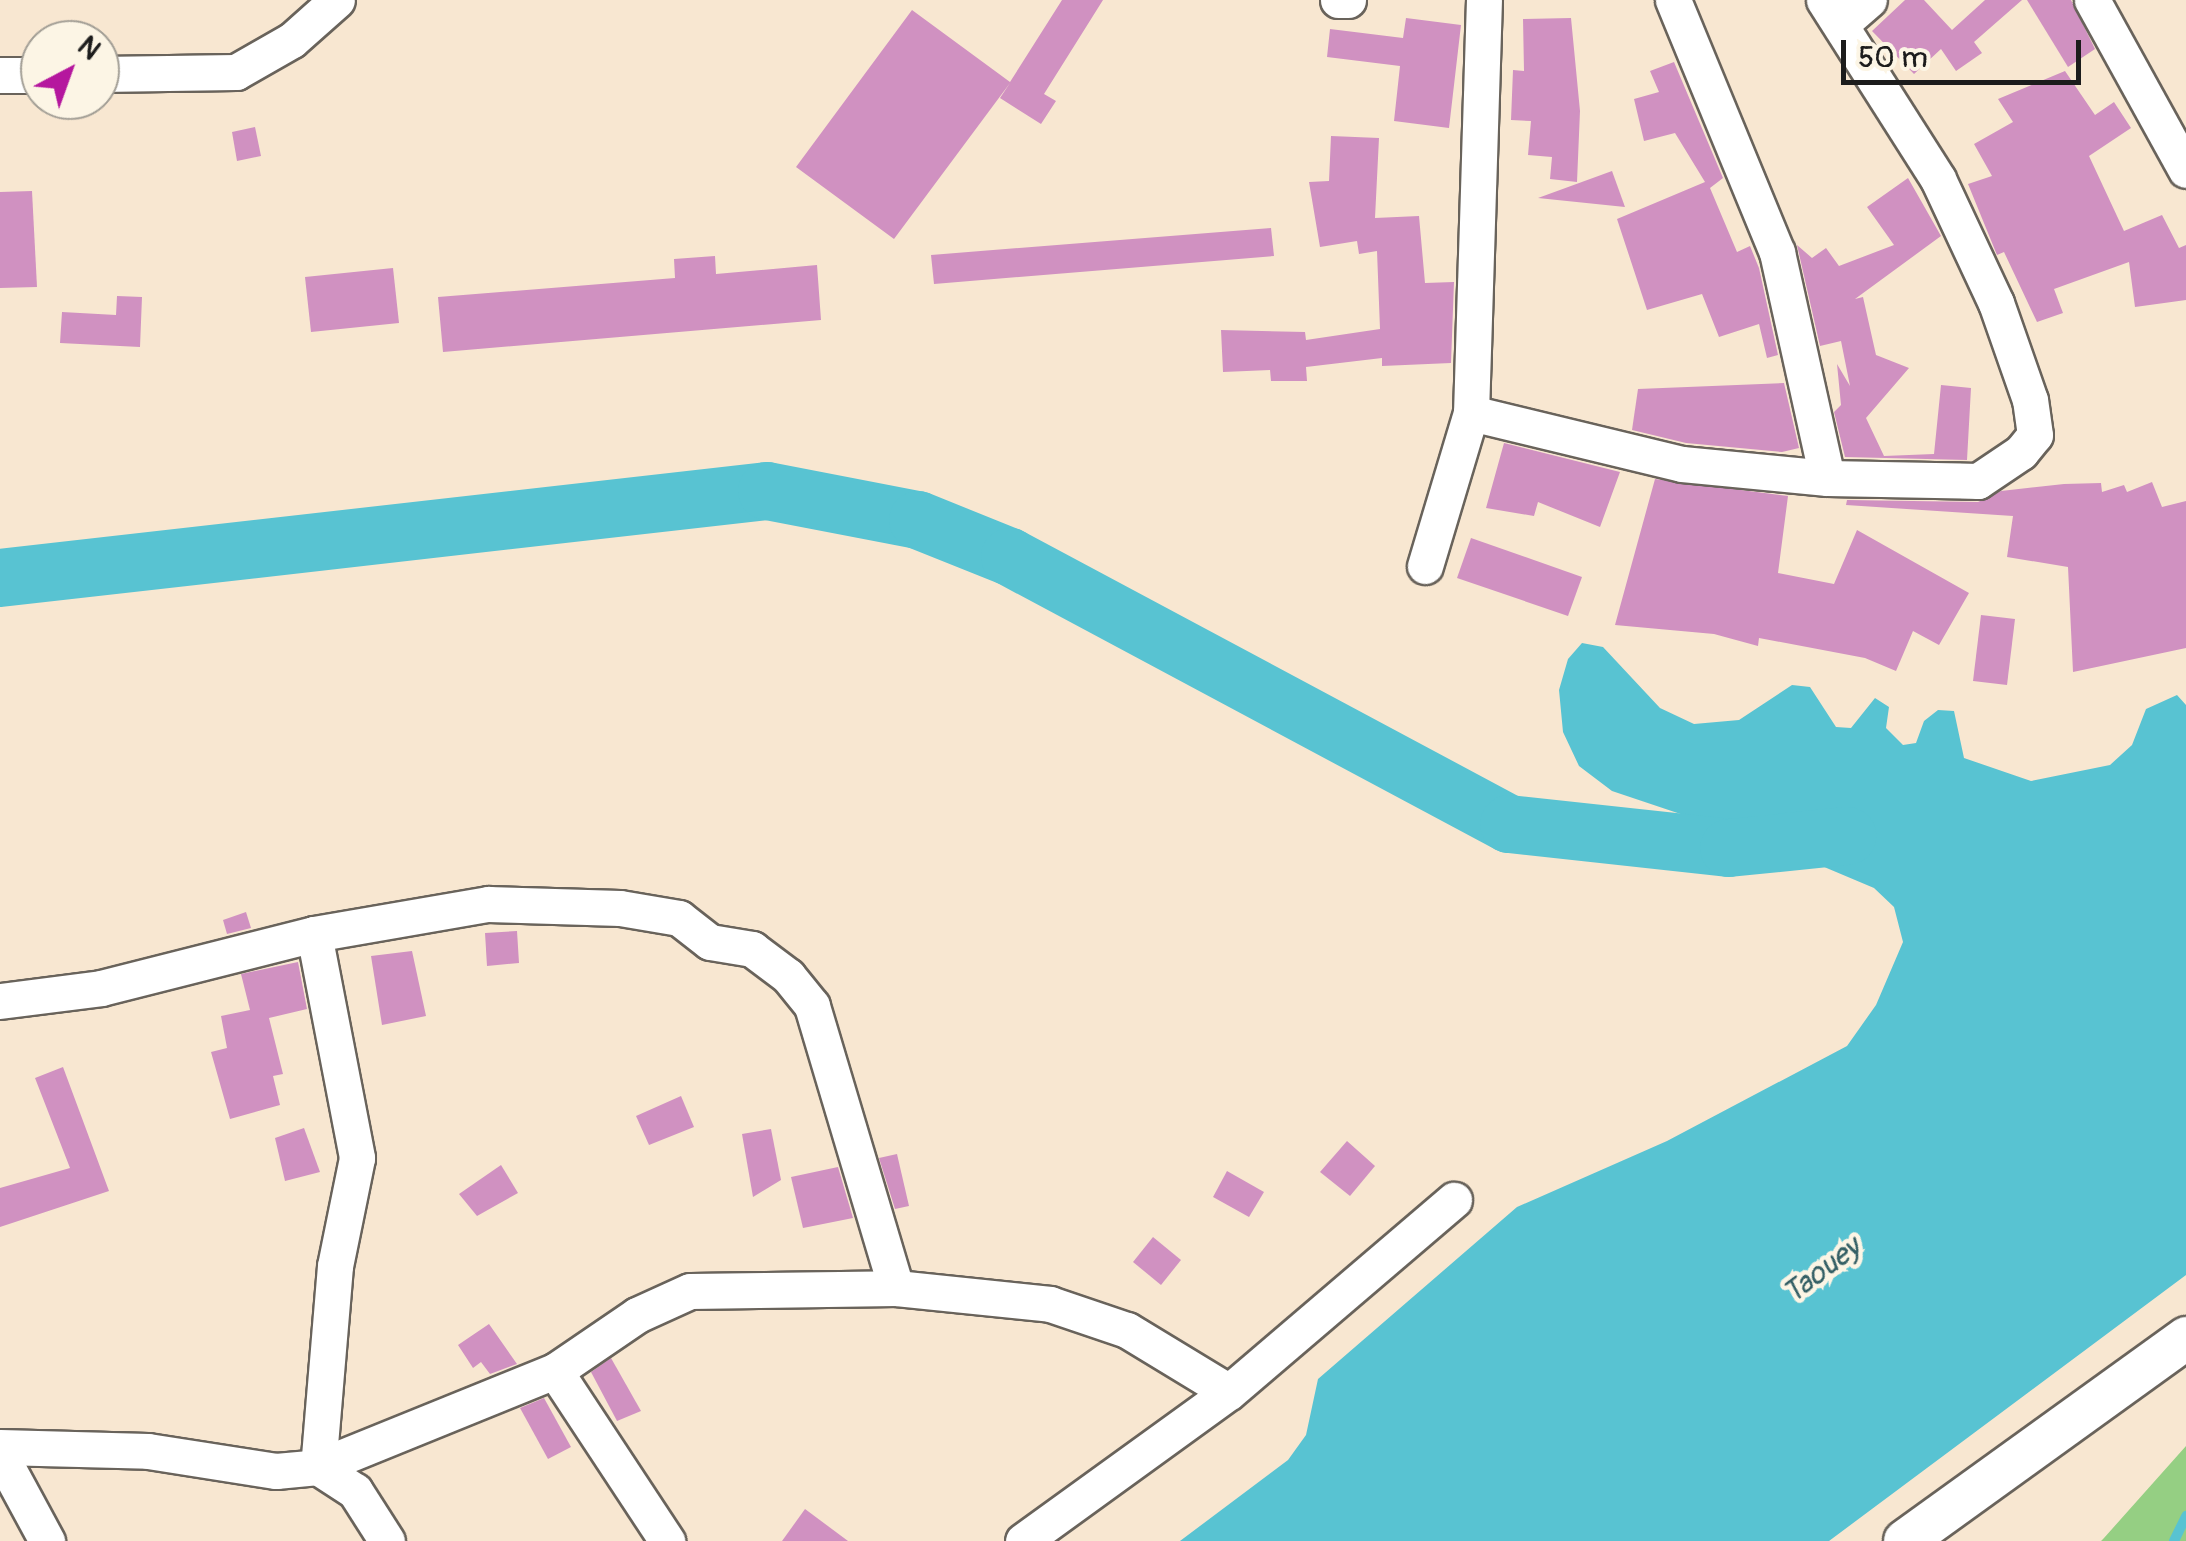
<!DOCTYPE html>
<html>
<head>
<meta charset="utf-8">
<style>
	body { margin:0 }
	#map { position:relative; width:2186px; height:1541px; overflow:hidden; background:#f8e7d1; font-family:Pangolin,sans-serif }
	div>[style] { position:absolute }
	.green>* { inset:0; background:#95cf83 }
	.water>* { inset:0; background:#58c3d2 }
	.stream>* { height:10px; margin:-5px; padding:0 5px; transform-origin:5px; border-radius:5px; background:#58c3d2 }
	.river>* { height:58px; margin:-29px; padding:0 29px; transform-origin:29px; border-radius:29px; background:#58c3d2 }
	.building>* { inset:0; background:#d091c1 }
	.roads { filter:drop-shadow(2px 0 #69635b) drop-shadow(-2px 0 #69635b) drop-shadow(0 2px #69635b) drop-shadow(0 -2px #69635b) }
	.minor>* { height:35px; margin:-17.5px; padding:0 17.5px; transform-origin:17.5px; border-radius:17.5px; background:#fff }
	.major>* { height:42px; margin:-21px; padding:0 21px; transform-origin:21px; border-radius:21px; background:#fff }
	span { translate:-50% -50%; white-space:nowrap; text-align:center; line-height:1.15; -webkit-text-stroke:9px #fcf5e5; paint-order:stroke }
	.water-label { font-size:30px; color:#345f65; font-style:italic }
	.north { position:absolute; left:20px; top:20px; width:100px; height:100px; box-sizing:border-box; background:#fcf5e5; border:2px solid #a29e95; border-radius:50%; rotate:41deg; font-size:28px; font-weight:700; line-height:40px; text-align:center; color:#1c1c1c }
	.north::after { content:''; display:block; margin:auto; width:35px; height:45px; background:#b5179e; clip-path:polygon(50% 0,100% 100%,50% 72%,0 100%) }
	.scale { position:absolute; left:1841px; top:40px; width:240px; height:45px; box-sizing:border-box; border:5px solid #1c1c1c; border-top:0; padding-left:12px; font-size:30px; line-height:35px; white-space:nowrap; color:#1c1c1c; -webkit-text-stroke:8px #fcf5e5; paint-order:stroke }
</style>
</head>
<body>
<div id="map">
	<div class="green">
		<i style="clip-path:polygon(2186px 1446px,2186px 1541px,2101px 1541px,2104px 1538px)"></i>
	</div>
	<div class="water">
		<i style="clip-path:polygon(1582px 643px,1603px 647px,1660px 708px,1694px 724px,1739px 720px,1792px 685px,1810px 687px,1836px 727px,1851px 728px,1875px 698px,1889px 707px,1886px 728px,1903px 745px,1916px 743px,1924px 721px,1938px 710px,1954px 711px,1964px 758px,2031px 781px,2110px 765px,2132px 745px,2146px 709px,2177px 695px,2186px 705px,2186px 1275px,1829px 1541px,1180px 1541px,1288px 1460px,1306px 1435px,1318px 1379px,1517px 1207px,1667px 1141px,1847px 1046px,1876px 1005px,1903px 942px,1894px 907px,1874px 888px,1770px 844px,1612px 791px,1579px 766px,1563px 732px,1559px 690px,1568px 659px)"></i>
	</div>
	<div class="stream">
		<i style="left:2174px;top:1541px;width:28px;rotate:-64deg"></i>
	</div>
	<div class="river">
		<i style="left:0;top:578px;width:772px;rotate:-6.47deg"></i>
		<i style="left:767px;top:491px;width:154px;rotate:10.9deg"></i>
		<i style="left:918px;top:520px;width:99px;rotate:21.9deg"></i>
		<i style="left:1010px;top:557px;width:566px;rotate:28.15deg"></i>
		<i style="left:1509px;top:824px;width:221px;rotate:6.2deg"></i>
		<i style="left:1729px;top:848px;width:119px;rotate:-5.8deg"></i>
	</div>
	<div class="building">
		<i style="clip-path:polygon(1062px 0,1103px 0,1044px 94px,1056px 101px,1041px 124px,1000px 98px,1010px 83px,894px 239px,796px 167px,912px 10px,1010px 82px)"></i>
		<i style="clip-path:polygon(1905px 0,1924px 0,1952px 30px,1985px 0,2022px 0,1974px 42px,1982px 53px,1956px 71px,1941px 49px,1914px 74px,1872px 31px)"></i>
		<i style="clip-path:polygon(2027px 0,2071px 0,2095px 49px,2068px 67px)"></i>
		<i style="clip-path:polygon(1406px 18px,1461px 25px,1449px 128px,1394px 121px,1400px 66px,1327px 57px,1330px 29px,1403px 38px)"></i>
		<i style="clip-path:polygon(1571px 18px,1580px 111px,1577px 182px,1550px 179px,1552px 157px,1528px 155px,1531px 121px,1511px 120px,1513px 70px,1524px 71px,1523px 19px)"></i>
		<i style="clip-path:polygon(1674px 62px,1723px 178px,1710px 188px,1737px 252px,1750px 246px,1759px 268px,1778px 355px,1767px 358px,1759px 324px,1719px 337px,1702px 294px,1647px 310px,1617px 219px,1705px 182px,1675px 133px,1644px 141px,1634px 99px,1659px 92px,1650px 71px)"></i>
		<i style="clip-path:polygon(2065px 71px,2095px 115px,2114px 102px,2131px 128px,2089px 156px,2124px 231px,2162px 215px,2179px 248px,2186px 245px,2186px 300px,2135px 307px,2129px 262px,2054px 289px,2063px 313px,2037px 322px,2004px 252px,1997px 255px,1968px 184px,1992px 176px,1974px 144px,2013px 122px,1998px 99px)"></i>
		<i style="clip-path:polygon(255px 127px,261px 156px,237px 161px,232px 132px)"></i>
		<i style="clip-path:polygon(1331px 136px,1379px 138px,1375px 218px,1419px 216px,1425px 283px,1454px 282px,1451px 363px,1382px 366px,1382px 358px,1306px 367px,1307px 381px,1271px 381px,1270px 370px,1223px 372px,1221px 330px,1305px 332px,1306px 340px,1380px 329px,1377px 251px,1359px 254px,1357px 241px,1320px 247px,1309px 182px,1329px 181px)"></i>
		<i style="clip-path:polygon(1612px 171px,1625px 207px,1538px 198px)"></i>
		<i style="clip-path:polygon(1908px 178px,1941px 236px,1855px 299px,1863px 297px,1876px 355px,1909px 368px,1866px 418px,1884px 456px,1934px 454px,1941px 385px,1971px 388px,1967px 460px,1845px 457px,1834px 412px,1841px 405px,1837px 364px,1850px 386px,1841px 341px,1820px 346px,1797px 245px,1812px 258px,1826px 248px,1839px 266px,1894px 245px,1867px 207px)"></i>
		<i style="clip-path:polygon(32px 191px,37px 287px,0 288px,0 192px)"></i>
		<i style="clip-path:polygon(1271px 228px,1274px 256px,934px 284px,931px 255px)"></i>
		<i style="clip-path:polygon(715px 256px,716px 274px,817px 265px,821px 320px,443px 352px,438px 297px,675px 278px,674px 259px)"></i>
		<i style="clip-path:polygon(393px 268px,399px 323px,311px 332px,305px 277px)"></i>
		<i style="clip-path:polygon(117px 296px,142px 297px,140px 347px,60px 343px,62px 312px,116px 315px)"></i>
		<i style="clip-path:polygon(1784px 383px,1799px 448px,1782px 452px,1686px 443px,1632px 430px,1638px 389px)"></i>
		<i style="clip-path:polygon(1504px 443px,1620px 472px,1600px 527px,1538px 502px,1534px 516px,1486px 508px)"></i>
		<i style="clip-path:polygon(1655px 479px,1788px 496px,1778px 573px,1834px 584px,1857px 530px,1969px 593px,1939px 645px,1913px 631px,1896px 671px,1865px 658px,1759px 638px,1758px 646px,1714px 634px,1615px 625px)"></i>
		<i style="clip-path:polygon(2152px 482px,2162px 507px,2186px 501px,2186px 648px,2073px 672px,2068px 567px,2007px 557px,2013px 516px,1846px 505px,1847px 500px,1978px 502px,2001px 491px,2064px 484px,2101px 483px,2102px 492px,2124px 485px,2127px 492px)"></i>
		<i style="clip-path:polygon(1471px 538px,1582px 577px,1568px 616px,1457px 578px)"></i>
		<i style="clip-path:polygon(1981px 615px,2015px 619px,2007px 685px,1973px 681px)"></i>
		<i style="clip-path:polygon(246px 912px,251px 928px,227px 934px,223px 920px)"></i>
		<i style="clip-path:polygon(517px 931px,519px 963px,487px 966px,485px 933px)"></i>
		<i style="clip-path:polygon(412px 951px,426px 1016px,382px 1025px,371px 956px)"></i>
		<i style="clip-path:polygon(298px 962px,307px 1009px,269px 1018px,283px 1074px,273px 1076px,280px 1105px,230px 1119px,211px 1052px,227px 1048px,221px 1016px,250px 1010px,241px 974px)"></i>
		<i style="clip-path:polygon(63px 1067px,109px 1191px,0 1227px,0 1188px,70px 1168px,35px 1078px)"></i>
		<i style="clip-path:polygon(681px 1096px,694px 1127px,649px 1145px,636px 1116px)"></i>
		<i style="clip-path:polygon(304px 1128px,320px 1172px,285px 1181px,275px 1138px)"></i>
		<i style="clip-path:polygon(771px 1129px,781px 1180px,753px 1197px,742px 1134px)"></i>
		<i style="clip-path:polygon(1347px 1141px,1375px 1166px,1350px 1196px,1320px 1172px)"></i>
		<i style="clip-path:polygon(897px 1154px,909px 1206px,895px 1209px,879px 1158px)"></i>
		<i style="clip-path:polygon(501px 1165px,518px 1193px,477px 1216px,459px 1194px)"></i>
		<i style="clip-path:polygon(838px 1167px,853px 1218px,803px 1228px,791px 1177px)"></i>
		<i style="clip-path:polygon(1227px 1171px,1264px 1192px,1249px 1217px,1213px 1197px)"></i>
		<i style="clip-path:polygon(1153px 1237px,1181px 1260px,1161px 1285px,1133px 1262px)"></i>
		<i style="clip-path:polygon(489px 1324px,517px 1364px,490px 1374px,481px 1362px,473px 1368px,458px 1345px)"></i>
		<i style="clip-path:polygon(611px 1358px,641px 1411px,617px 1421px,591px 1372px)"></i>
		<i style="clip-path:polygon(544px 1398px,571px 1447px,548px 1459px,520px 1408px)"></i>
		<i style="clip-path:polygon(805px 1509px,848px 1541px,782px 1541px)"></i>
	</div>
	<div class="roads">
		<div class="minor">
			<i style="left:1338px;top:0;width:10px"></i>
			<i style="left:1673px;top:0;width:273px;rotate:67.6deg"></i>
			<i style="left:1777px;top:252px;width:231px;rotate:77.5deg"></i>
			<i style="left:2092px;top:0;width:194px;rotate:61.1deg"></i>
			<i style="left:1841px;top:24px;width:37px;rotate:-41deg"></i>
			<i style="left:100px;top:74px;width:136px;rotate:-0.8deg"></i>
			<i style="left:236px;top:72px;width:64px;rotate:-29.7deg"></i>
			<i style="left:292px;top:40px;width:60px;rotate:-41.6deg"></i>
			<i style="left:0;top:75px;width:40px"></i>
			<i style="left:1471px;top:413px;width:217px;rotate:13.6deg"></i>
			<i style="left:1682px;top:464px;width:146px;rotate:5.5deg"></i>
			<i style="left:1827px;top:478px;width:151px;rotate:1.1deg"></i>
			<i style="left:1978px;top:481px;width:52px;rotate:-34deg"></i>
			<i style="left:2021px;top:452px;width:22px;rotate:-51deg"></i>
			<i style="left:2035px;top:435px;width:35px;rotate:-98deg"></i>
			<i style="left:2030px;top:400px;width:103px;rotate:-109.3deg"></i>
			<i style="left:1996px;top:303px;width:137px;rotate:-115.1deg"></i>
			<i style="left:1938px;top:179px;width:212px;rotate:-122.5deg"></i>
			<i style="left:1425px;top:566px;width:160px;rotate:-73.3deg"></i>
			<i style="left:1471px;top:413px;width:413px;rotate:-88.2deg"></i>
			<i style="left:314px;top:934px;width:228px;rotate:79.1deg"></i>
			<i style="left:357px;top:1158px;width:110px;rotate:101.5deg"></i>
			<i style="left:335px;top:1266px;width:202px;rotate:94.8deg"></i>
			<i style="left:318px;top:1467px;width:44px;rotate:33deg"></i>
			<i style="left:355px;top:1491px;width:59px;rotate:57.4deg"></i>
			<i style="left:0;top:1001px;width:102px;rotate:-7.3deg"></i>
			<i style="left:101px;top:988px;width:220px;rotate:-14.2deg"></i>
			<i style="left:314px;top:934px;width:177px;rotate:-9.8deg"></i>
			<i style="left:488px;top:904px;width:132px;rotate:1.7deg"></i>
			<i style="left:620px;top:908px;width:60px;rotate:9.6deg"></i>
			<i style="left:679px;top:918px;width:39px;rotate:38deg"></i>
			<i style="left:710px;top:942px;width:43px;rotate:9.5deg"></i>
			<i style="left:752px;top:949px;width:45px;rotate:36.9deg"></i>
			<i style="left:788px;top:976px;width:38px;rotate:51deg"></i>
			<i style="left:812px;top:1006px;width:294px;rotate:73.4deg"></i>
			<i style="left:555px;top:1371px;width:204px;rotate:56.6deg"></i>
			<i style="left:0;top:1447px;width:148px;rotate:1.5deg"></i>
			<i style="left:148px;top:1451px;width:130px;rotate:8.9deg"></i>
			<i style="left:276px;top:1471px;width:42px;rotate:-5.4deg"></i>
			<i style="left:318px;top:1467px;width:256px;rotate:-22.1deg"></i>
			<i style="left:555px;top:1371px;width:99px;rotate:-34.3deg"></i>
			<i style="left:637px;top:1315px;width:58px;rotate:-24.4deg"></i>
			<i style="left:690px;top:1291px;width:206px;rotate:-0.8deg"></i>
			<i style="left:896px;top:1288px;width:155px;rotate:5.9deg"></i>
			<i style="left:1050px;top:1304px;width:81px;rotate:18.7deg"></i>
			<i style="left:1127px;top:1330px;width:119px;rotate:31.3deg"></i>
			<i style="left:0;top:1454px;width:99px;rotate:61.6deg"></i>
			<i style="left:1023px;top:1541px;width:254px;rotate:-35.9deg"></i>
			<i style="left:1229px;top:1392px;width:296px;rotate:-40.5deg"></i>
		</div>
		<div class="major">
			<i style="left:1905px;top:1541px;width:347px;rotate:-35.8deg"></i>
		</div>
	</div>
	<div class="water-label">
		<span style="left:1822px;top:1271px;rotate:-37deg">Taouey</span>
	</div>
	<div class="north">N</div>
	<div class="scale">50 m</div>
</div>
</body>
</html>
